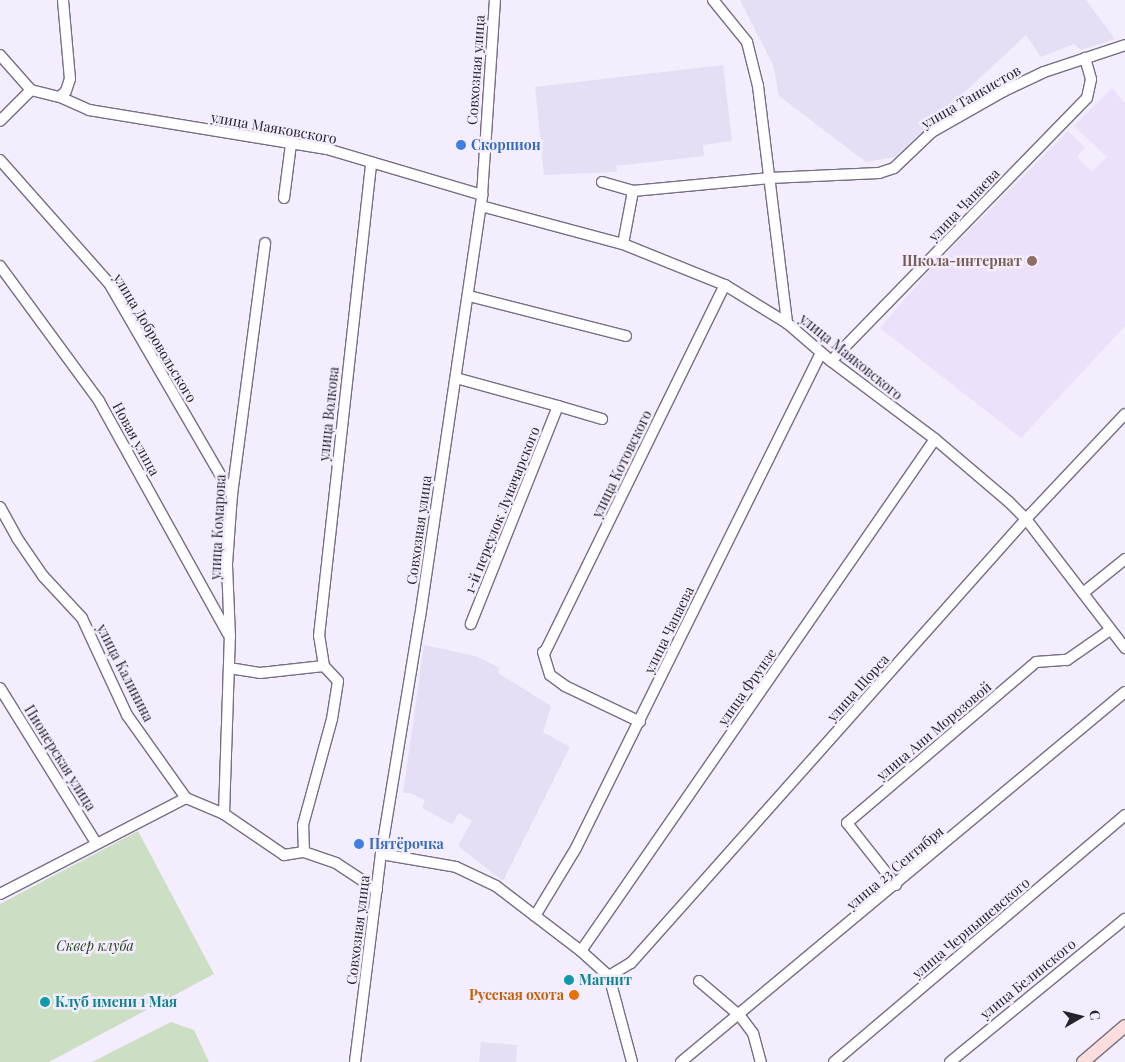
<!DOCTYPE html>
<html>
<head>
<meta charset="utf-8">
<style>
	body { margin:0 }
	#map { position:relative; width:1125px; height:1062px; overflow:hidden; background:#f3edfd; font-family:"Playfair Display",serif }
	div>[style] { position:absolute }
	.industrial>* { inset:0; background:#e6def4 }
	.built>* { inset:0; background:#ebe1fb }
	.green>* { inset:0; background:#ccdfc5 }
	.roads { filter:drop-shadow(1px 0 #776e85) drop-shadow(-1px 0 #776e85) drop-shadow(0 1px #776e85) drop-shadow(0 -1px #776e85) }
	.minor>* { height:10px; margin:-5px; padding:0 5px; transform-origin:5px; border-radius:5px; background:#fff }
	.major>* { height:12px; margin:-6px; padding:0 6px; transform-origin:6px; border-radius:6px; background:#fbdedc }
	.dots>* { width:14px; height:14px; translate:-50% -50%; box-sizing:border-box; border:2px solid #f3edfd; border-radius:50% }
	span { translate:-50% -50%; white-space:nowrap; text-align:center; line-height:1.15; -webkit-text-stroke:5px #f3edfd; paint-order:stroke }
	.street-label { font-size:14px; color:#27232c }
	.shop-label { font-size:14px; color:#366cbe; font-weight:700 }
	.left { translate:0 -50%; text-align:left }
	.education-label { font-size:14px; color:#785e54; font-weight:700 }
	.right { translate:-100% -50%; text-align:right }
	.park-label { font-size:14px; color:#254219; font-style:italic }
	.culture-label { font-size:14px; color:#0d838f; font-weight:700 }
	.food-label { font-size:14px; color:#c56008; font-weight:700 }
	.north { position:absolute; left:1055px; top:992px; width:50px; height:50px; -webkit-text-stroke:4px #f3edfd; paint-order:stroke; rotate:82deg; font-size:14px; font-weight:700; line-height:20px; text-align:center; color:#27232c }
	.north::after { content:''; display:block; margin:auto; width:18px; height:22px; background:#27232c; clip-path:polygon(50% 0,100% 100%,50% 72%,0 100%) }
</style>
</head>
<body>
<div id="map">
	<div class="industrial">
		<i style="clip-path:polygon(740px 0,1086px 0,1115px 39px,1081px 50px,1074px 44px,1041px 57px,1026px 35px,895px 157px,866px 162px,779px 96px,773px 65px)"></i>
		<i style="clip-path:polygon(723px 65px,732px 141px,703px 145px,704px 156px,616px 166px,617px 172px,544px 175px,535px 87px)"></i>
		<i style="clip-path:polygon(424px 645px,475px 656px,500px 668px,498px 673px,551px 706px,543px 732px,570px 747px,503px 881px,458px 846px,472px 821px,459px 813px,452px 824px,422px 808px,425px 800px,410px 793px,403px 793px)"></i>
		<i style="clip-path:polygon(481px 1042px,517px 1045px,516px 1062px,479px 1062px)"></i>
	</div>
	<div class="built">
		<i style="clip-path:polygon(1112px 88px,1125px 103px,1125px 326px,1021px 438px,880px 328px,930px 270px,1068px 131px,1085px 147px,1077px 157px,1092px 172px,1107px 157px,1074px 126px)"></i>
	</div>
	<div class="green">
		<i style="clip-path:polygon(138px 831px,214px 974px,49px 1062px,0 1062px,0 904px)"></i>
		<i style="clip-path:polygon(171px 1022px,194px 1030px,209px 1062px,92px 1062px)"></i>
	</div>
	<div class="roads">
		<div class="minor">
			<i style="left:713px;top:0;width:54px;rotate:51deg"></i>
			<i style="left:747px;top:42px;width:45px;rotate:76deg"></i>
			<i style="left:758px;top:86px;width:239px;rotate:83deg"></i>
			<i style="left:0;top:55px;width:47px;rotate:48.5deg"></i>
			<i style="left:31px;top:90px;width:30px;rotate:14deg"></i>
			<i style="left:60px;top:97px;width:32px;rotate:24deg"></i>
			<i style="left:89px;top:110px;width:241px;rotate:9.3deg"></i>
			<i style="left:327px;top:149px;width:162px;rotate:16.5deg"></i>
			<i style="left:60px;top:97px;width:8px;rotate:-45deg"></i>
			<i style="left:66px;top:91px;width:13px;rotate:-72deg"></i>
			<i style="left:70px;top:79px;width:79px;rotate:-95.1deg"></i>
			<i style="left:0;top:121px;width:44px;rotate:-45deg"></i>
			<i style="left:0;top:160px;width:164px;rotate:48.5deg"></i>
			<i style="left:109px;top:283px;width:245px;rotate:59.9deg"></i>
			<i style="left:602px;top:182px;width:32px;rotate:16deg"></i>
			<i style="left:284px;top:198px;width:54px;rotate:-82.6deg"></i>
			<i style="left:481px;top:206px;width:147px;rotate:15deg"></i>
			<i style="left:623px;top:244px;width:110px;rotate:21.9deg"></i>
			<i style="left:725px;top:285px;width:73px;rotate:31.5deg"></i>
			<i style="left:787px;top:323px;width:58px;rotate:40.8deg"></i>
			<i style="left:831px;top:361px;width:130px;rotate:36.9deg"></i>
			<i style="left:935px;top:439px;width:97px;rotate:40.4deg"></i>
			<i style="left:1009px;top:502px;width:24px;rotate:45deg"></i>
			<i style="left:1026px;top:519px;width:163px;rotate:52.5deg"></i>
			<i style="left:623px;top:244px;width:54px;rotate:-79.3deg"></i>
			<i style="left:633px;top:191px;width:138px;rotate:-5.4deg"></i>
			<i style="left:770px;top:178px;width:109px;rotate:-2.6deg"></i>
			<i style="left:879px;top:173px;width:16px;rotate:-18deg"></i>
			<i style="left:894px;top:168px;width:52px;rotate:-43.5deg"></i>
			<i style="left:932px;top:132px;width:83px;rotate:-29.7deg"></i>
			<i style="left:1004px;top:91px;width:44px;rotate:-25.4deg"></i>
			<i style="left:1044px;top:72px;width:85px;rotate:-18.4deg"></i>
			<i style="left:0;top:266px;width:167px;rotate:53.7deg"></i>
			<i style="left:99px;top:401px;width:266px;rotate:61deg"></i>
			<i style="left:469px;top:296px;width:162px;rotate:14.3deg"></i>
			<i style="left:831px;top:361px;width:367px;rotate:-45.8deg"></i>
			<i style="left:1087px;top:98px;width:19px;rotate:-78deg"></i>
			<i style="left:1091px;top:79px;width:22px;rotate:-106deg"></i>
			<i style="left:456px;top:378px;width:106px;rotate:15.4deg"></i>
			<i style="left:558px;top:406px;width:235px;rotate:111.8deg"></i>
			<i style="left:558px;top:406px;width:46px;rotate:16.5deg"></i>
			<i style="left:0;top:507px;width:35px;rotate:61deg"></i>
			<i style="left:17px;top:538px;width:46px;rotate:55.6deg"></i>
			<i style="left:43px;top:576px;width:57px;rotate:47.1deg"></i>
			<i style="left:82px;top:618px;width:107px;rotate:65.1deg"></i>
			<i style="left:127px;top:715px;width:102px;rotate:54.6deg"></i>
			<i style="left:186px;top:798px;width:41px;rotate:22.8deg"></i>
			<i style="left:224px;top:814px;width:73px;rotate:34.3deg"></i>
			<i style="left:284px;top:855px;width:20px;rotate:-9deg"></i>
			<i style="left:304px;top:852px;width:34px;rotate:19deg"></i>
			<i style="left:336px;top:863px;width:49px;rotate:33.4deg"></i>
			<i style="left:1083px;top:593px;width:54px;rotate:-39deg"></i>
			<i style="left:543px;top:652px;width:24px;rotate:73deg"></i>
			<i style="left:550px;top:675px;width:19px;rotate:36deg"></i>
			<i style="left:565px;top:686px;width:83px;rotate:25.6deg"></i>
			<i style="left:544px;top:654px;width:411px;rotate:-63.9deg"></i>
			<i style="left:324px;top:666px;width:30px;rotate:-99deg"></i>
			<i style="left:319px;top:636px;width:474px;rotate:-83.7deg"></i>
			<i style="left:229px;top:668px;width:31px;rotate:9deg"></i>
			<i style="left:260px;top:673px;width:64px;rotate:-6.2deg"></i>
			<i style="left:0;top:688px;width:182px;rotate:58.2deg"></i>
			<i style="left:224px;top:814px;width:177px;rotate:-88.1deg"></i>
			<i style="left:230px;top:637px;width:73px;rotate:-92.4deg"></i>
			<i style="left:227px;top:564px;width:69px;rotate:-85.9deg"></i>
			<i style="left:232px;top:495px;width:254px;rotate:-82.5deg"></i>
			<i style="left:304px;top:852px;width:27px;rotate:-92deg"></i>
			<i style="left:303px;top:825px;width:110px;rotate:-74.7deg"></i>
			<i style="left:332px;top:719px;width:38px;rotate:-81deg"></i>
			<i style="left:338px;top:681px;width:21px;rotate:-133deg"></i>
			<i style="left:381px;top:854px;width:76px;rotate:9.8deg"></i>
			<i style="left:456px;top:867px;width:44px;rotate:25.4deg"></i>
			<i style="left:496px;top:886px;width:107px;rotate:37.4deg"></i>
			<i style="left:581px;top:951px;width:38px;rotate:42deg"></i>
			<i style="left:896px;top:885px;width:79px;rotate:-128.3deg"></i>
			<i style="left:847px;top:823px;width:248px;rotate:-40.4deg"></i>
			<i style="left:1036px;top:662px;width:31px;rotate:-4deg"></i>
			<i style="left:1067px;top:660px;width:52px;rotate:-34.9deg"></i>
			<i style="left:0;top:894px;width:209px;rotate:-27.3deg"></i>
			<i style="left:535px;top:916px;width:79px;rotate:-58.9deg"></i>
			<i style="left:576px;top:848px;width:552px;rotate:-63.67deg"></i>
			<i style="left:581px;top:951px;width:622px;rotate:-55.34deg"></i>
			<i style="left:609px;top:976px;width:26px;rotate:-31deg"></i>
			<i style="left:631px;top:963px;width:594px;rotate:-48.34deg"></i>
			<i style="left:1026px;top:519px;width:144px;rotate:-46.7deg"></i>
			<i style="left:609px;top:976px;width:89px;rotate:75deg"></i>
			<i style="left:699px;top:981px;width:54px;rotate:40.5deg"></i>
			<i style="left:740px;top:1016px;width:21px;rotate:53deg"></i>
			<i style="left:753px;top:1033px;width:30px;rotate:75deg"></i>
			<i style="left:355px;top:1062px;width:210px;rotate:-82.9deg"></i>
			<i style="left:381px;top:854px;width:240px;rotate:-80.7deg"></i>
			<i style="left:420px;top:617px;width:427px;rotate:-81.6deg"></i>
			<i style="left:482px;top:195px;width:195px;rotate:-86.2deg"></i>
			<i style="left:681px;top:1062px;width:578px;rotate:-39.81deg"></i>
			<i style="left:834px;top:1062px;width:382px;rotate:-40.3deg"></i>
			<i style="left:950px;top:1062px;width:226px;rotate:-39.3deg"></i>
		</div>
		<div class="major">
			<i style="left:1083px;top:1062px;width:55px;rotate:-40.6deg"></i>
		</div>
	</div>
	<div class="dots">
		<i style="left:461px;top:145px;background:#3f7fe0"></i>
		<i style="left:1032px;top:261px;background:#8d6e63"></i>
		<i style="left:359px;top:844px;background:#3f7fe0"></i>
		<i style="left:569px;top:980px;background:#0f9aa8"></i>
		<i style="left:574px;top:995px;background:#e8710a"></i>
		<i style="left:45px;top:1002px;background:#0f9aa8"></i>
	</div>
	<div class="street-label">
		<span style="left:476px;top:70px;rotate:-86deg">Совхозная улица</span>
		<span style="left:971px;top:97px;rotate:-30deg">улица Танкистов</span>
		<span style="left:274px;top:128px;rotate:10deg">улица Маяковского</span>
		<span style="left:964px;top:205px;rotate:-46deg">улица Чапаева</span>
		<span style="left:155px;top:338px;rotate:59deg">улица Добровольского</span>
		<span style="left:851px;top:357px;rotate:39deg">улица Маяковского</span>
		<span style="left:329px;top:414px;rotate:-84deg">улица Волкова</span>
		<span style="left:136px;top:439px;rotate:61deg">Новая улица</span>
		<span style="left:622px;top:464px;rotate:-64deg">улица Котовского</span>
		<span style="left:502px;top:510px;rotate:-68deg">1-й переулок Луначарского</span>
		<span style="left:218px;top:527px;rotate:-87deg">улица Комарова</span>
		<span style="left:419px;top:530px;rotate:-82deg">Совхозная улица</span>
		<span style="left:669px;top:630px;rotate:-64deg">улица Чапаева</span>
		<span style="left:125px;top:673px;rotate:63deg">улица Калинина</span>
		<span style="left:747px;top:687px;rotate:-55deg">улица Фрунзе</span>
		<span style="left:858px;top:688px;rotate:-48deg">улица Щорса</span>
		<span style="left:934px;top:731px;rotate:-40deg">улица Ани Морозовой</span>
		<span style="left:60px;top:758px;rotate:58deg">Пионерская улица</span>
		<span style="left:895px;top:868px;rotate:-40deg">улица 23 Сентября</span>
		<span style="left:971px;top:928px;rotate:-40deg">улица Чернышевского</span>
		<span style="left:358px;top:930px;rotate:-83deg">Совхозная улица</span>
		<span style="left:1028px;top:979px;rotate:-39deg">улица Белинского</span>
	</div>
	<div class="shop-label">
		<span class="left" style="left:471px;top:145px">Скорпион</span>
		<span class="left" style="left:369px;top:844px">Пятёрочка</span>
	</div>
	<div class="education-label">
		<span class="right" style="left:1022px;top:261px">Школа-интернат</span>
	</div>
	<div class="park-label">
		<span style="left:95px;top:946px">Сквер клуба</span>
	</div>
	<div class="culture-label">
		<span class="left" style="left:579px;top:980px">Магнит</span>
		<span class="left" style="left:55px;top:1002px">Клуб имени 1 Мая</span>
	</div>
	<div class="food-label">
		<span class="right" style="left:564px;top:995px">Русская охота</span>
	</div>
	<div class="north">С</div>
</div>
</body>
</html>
